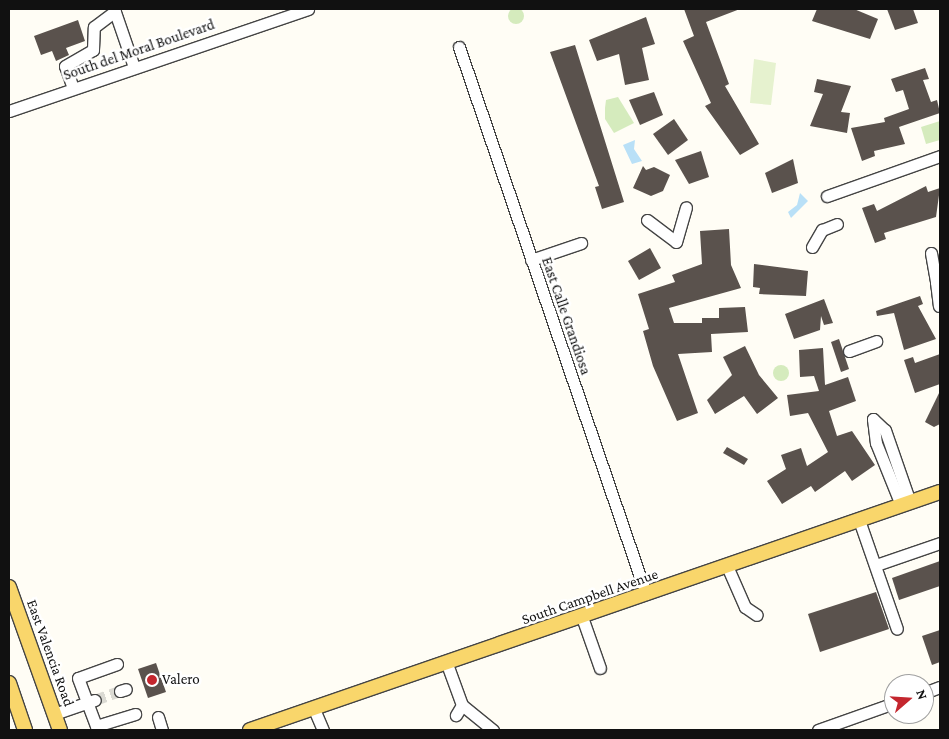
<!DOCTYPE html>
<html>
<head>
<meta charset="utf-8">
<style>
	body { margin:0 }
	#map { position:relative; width:949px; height:739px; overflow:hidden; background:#fffdf5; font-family:"Crimson Pro",serif }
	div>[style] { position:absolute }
	.green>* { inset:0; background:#d5ebbd }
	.round { border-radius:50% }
	.pitch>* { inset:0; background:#e6f2cf }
	.water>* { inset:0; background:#b9e0f7 }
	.building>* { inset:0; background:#5a524d }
	.minor-tunnel>* { height:11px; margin-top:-5.5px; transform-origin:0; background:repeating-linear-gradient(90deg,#dbdad3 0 11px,transparent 0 16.5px) }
	.roads { filter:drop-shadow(1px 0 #444) drop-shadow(-1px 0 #444) drop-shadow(0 1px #444) drop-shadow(0 -1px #444) }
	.minor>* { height:11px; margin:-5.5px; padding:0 5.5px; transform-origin:5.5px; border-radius:5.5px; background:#fff }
	.major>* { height:14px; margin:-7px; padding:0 7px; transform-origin:7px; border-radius:7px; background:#f9d66b }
	.dots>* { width:14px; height:14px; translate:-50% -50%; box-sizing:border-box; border:2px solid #fff; border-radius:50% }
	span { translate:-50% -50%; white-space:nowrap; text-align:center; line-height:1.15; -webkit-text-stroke:5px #fff; paint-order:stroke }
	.street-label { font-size:15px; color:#111 }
	.poi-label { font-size:15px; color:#111 }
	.left { translate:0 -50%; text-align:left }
	.frame { position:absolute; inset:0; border:10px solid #111; pointer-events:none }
	.north { position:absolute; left:884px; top:674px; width:50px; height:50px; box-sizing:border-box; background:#fff; border:1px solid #a0a0a0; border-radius:50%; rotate:71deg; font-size:14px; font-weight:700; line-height:20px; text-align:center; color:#111 }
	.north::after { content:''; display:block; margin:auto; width:18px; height:22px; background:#c4262e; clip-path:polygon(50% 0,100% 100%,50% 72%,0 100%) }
</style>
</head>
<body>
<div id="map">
	<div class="green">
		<i class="round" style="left:508px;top:8px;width:16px;height:16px"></i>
		<i style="clip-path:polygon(618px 97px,634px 123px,614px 133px,605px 119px,605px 108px,606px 100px)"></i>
		<i style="clip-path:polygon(940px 121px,940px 140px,926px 144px,921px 127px)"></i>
		<i class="round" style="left:773px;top:365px;width:16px;height:16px"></i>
	</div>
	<div class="pitch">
		<i style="clip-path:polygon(754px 59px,776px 63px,771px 105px,750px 103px)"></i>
	</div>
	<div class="water">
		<i style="clip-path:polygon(635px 140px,634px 149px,642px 161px,632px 164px,623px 145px)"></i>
		<i style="clip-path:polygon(800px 193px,808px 201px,791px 218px,788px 212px,797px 205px)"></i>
	</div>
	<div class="building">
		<i style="clip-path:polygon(684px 9px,740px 9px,706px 22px,729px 84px,725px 86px,759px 144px,740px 155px,705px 106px,711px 103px,683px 41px,694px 36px)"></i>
		<i style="clip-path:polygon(817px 9px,854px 9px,878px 19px,870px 39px,812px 21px)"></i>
		<i style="clip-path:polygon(887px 9px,913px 9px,918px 23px,895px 30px)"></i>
		<i style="clip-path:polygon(646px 17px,655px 44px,642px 48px,649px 80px,625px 85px,619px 54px,597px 61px,589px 40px)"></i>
		<i style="clip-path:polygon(78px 20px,85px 41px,66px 48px,69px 55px,56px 61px,52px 51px,41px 55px,34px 36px)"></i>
		<i style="clip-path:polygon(575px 45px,624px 202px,602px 209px,595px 187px,599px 186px,550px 52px)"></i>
		<i style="clip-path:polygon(925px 68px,929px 79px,923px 80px,931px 102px,937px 100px,940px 113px,899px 127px,905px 144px,874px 151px,875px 156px,862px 161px,851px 128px,885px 122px,884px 118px,909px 109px,903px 90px,896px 92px,891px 79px)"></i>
		<i style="clip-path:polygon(817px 79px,851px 86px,841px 112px,850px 113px,847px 133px,810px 126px,823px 94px,814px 92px)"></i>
		<i style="clip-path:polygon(654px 92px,663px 115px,640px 125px,629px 100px)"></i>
		<i style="clip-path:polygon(674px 119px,688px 140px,668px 155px,653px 134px)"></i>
		<i style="clip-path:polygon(701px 151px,709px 177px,689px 184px,675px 160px)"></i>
		<i style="clip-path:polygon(793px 159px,798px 183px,772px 193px,765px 173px)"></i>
		<i style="clip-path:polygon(643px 166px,646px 170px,654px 167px,670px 175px,663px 191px,651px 196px,633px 188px)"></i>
		<i style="clip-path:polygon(926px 186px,928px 192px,940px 188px,936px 217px,884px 233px,886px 239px,875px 243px,862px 208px,874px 204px,877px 211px)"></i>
		<i style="clip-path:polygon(729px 229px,731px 265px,741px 288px,669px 308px,674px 323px,702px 323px,702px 318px,719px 318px,719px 308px,745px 307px,748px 332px,711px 334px,712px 352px,678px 354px,698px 413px,677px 421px,653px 366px,643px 331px,649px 329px,638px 294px,675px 282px,672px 275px,702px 264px,700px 231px)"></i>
		<i style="clip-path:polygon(650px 248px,661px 268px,639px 280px,628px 261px)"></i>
		<i style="clip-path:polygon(754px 264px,808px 271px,806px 296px,759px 294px,760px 288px,753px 287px)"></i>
		<i style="clip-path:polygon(920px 296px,923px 304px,918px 306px,936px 339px,904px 350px,894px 313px,877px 316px,876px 311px)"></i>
		<i style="clip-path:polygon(824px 299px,833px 323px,824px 325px,821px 316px,820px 330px,794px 339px,785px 314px)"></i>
		<i style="clip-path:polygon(839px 339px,849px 369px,841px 372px,831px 342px)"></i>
		<i style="clip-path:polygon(745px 346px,759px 375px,778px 398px,757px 414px,744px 396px,715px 414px,707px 400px,732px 375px,723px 357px)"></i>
		<i style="clip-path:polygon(823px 348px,825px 385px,848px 377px,856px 401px,829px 411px,837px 436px,852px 431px,875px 465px,852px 481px,845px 471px,815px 492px,811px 486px,782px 504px,767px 481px,786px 469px,781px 455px,801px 448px,807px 466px,828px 452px,808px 413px,790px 416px,787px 395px,819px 391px,814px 376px,800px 377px,799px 350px)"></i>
		<i style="clip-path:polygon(940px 354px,940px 384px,915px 393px,904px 360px,913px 357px,915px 363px)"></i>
		<i style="clip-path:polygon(940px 391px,940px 424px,934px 427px,925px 422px)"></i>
		<i style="clip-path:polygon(727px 447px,748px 459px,744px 465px,723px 453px)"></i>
		<i style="clip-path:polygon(940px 561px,940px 586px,899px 600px,892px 578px)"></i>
		<i style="clip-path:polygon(876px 592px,889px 629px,820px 652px,808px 614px)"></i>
		<i style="clip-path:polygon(940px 630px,940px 662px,932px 665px,922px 636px)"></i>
		<i style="clip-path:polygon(156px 663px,166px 692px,148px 698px,138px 669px)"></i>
	</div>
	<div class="minor-tunnel">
		<i style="left:95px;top:700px;width:27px;rotate:-20deg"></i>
	</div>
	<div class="roads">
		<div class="minor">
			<i style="left:114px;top:9px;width:61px;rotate:71deg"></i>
			<i style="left:459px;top:47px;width:578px;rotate:71.13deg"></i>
			<i style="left:73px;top:88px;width:23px;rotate:-110deg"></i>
			<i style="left:65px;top:66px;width:32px;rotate:-30deg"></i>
			<i style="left:93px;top:50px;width:23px;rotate:-88deg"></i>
			<i style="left:94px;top:27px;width:26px;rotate:-37deg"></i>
			<i style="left:9px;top:111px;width:316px;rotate:-18.8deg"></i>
			<i style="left:827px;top:196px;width:120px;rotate:-19.5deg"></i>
			<i style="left:647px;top:220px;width:36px;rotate:37deg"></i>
			<i style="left:676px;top:242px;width:36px;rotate:-74deg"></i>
			<i style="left:812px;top:247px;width:20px;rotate:-60deg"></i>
			<i style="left:822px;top:230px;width:16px;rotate:-22deg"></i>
			<i style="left:931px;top:253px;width:29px;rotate:80deg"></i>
			<i style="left:936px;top:282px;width:4px;rotate:-27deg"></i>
			<i style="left:531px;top:260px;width:53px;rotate:-18.8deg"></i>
			<i style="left:936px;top:282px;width:24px;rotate:83deg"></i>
			<i style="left:849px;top:351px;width:29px;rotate:-20deg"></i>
			<i style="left:873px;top:419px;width:16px;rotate:43deg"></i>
			<i style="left:885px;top:430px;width:76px;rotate:70.9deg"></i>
			<i style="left:873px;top:419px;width:24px;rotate:83deg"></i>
			<i style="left:876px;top:443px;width:67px;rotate:68deg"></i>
			<i style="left:859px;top:520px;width:115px;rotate:70.8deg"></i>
			<i style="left:876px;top:565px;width:68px;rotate:-19deg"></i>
			<i style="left:727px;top:566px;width:45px;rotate:66.3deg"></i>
			<i style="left:745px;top:607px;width:14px;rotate:34deg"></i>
			<i style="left:582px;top:617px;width:54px;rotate:70.6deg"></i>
			<i style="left:117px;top:664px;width:41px;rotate:160.3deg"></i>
			<i style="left:78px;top:678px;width:51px;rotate:69.4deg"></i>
			<i style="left:96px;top:726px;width:41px;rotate:-17.1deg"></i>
			<i style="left:447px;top:664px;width:44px;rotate:69.9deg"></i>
			<i style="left:462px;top:705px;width:12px;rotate:121deg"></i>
			<i style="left:120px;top:691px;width:6px;rotate:-18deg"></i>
			<i style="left:924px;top:693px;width:17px;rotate:-21deg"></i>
			<i style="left:462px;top:705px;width:40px;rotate:39deg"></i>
			<i style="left:314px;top:709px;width:23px;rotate:67deg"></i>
			<i style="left:54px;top:714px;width:43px;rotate:-18.9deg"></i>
			<i style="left:158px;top:717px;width:14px;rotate:73deg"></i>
			<i style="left:818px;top:730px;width:81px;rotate:-19.6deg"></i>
		</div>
		<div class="major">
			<i style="left:9px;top:587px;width:152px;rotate:70.4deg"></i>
			<i style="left:9px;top:683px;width:50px;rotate:71.2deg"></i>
			<i style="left:250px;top:730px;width:730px;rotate:-19.03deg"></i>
		</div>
	</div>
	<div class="dots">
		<i style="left:152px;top:680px;background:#c4262e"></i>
	</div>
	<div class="street-label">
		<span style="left:139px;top:50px;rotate:-19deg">South del Moral Boulevard</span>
		<span style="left:566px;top:316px;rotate:71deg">East Calle Grandiosa</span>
		<span style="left:590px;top:597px;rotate:-19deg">South Campbell Avenue</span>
		<span style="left:50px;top:653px;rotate:70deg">East Valencia Road</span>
	</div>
	<div class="poi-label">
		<span class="left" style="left:162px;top:680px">Valero</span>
	</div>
	<div class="frame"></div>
	<div class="north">N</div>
</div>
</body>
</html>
